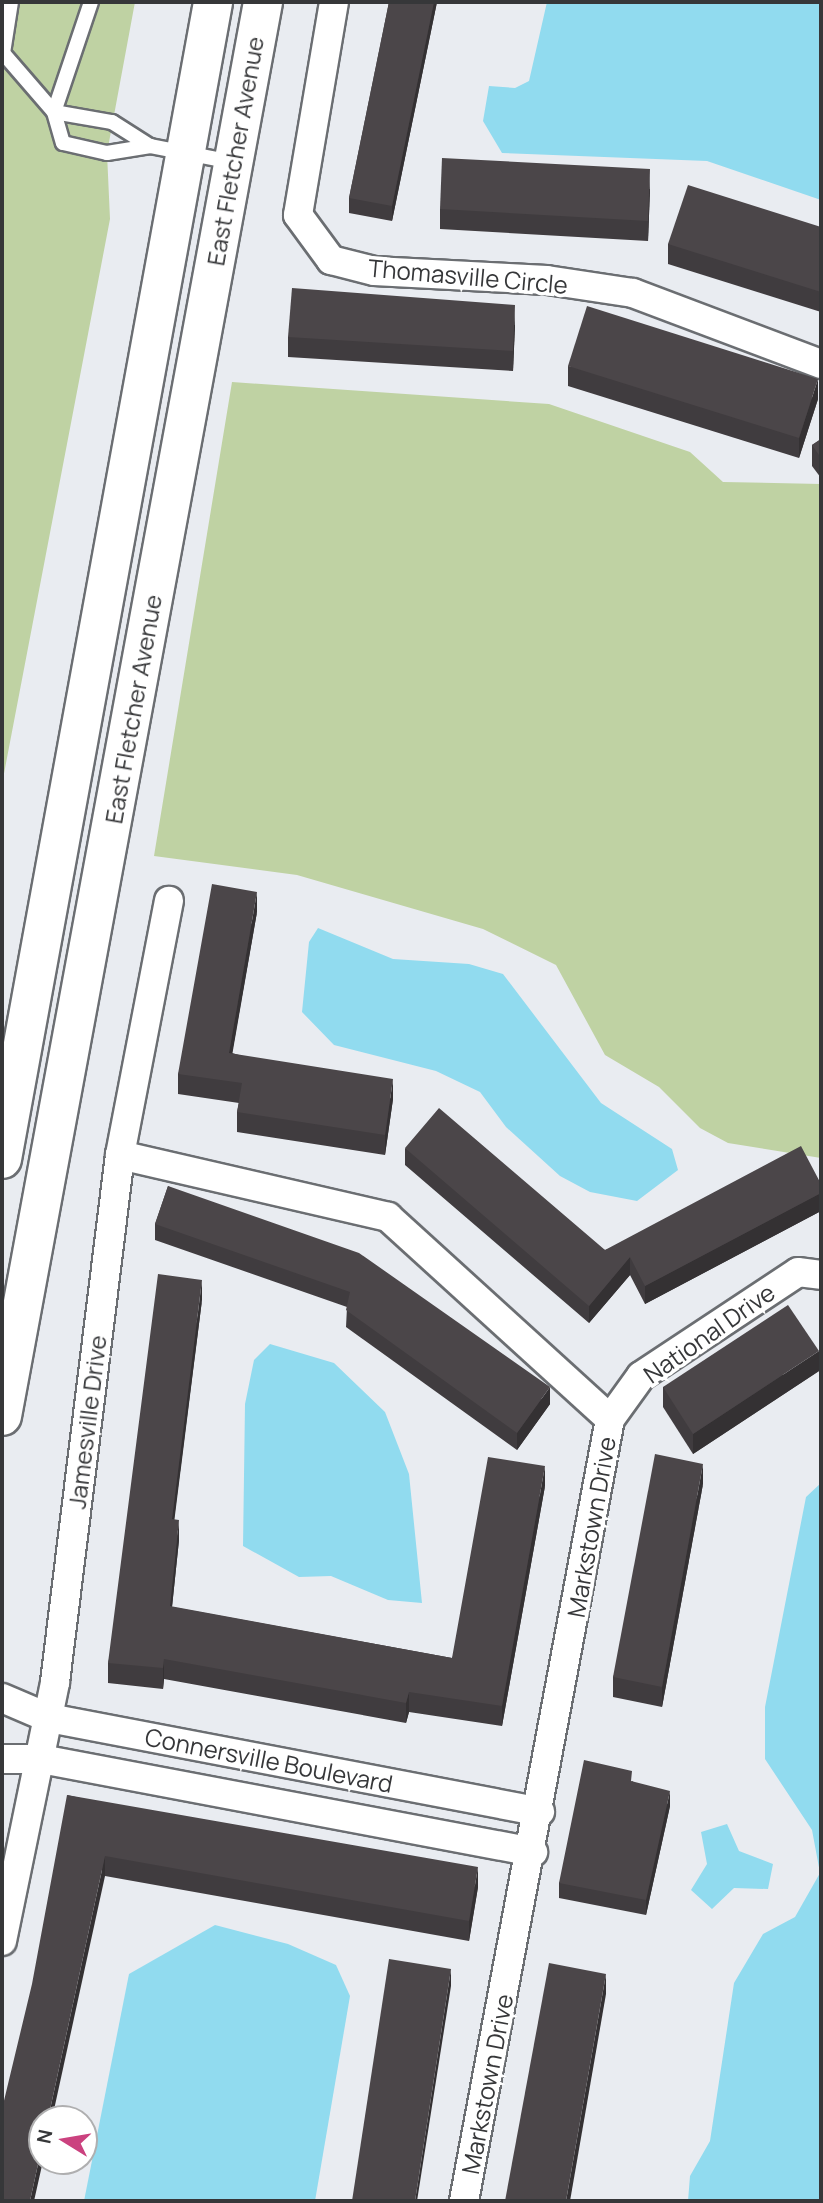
<!DOCTYPE html>
<html>
<head>
<meta charset="utf-8">
<style>
	body { margin:0 }
	#map { position:relative; width:823px; height:2203px; overflow:hidden; background:#e9ecf1; font-family:Manrope,sans-serif }
	div>[style] { position:absolute }
	.green>* { inset:0; background:#bfd2a3 }
	.water>* { inset:0; background:#91dbef }
	.roads { filter:drop-shadow(2px 0 #6b6e72) drop-shadow(-2px 0 #6b6e72) drop-shadow(0 2px #6b6e72) drop-shadow(0 -2px #6b6e72) }
	.lane>* { height:14px; margin:-7px; padding:0 7px; transform-origin:7px; border-radius:7px; background:#fff }
	.street>* { height:28px; margin:-14px; padding:0 14px; transform-origin:14px; border-radius:14px; background:#fff }
	.secondary>* { height:38px; margin:-19px; padding:0 19px; transform-origin:19px; border-radius:19px; background:#fff }
	.wall>* { inset:0; background:#403c3f }
	.shaded-wall>* { inset:0; background:#343133 }
	.building>* { inset:0; background:#4b4649 }
	span { translate:-50% -50%; white-space:nowrap; text-align:center; line-height:1.15; -webkit-text-stroke:7px #fff; paint-order:stroke }
	.street-label { font-size:24px; color:#363739 }
	.frame { position:absolute; inset:0; border:4px solid #363739; pointer-events:none }
	.north { position:absolute; left:28px; top:2105px; width:70px; height:70px; box-sizing:border-box; background:#fff; border:2px solid #afafb0; border-radius:50%; rotate:281deg; font-size:19px; font-weight:700; line-height:28px; text-align:center; color:#363739 }
	.north::after { content:''; display:block; margin:auto; width:24px; height:32px; background:#cb427f; clip-path:polygon(50% 0,100% 100%,50% 72%,0 100%) }
</style>
</head>
<body>
<div id="map">
	<div class="green">
		<i style="clip-path:polygon(2px 2px,135px 2px,107px 153px,110px 219px,2px 784px)"></i>
		<i style="clip-path:polygon(232px 382px,549px 404px,690px 452px,723px 482px,821px 484px,821px 1158px,728px 1143px,700px 1128px,659px 1087px,605px 1055px,556px 965px,483px 929px,297px 875px,154px 856px)"></i>
	</div>
	<div class="water">
		<i style="clip-path:polygon(547px 2px,821px 2px,821px 200px,707px 161px,502px 153px,483px 121px,489px 86px,515px 88px,529px 81px)"></i>
		<i style="clip-path:polygon(318px 928px,393px 959px,469px 964px,503px 974px,601px 1103px,672px 1149px,678px 1170px,637px 1201px,590px 1192px,560px 1176px,506px 1127px,480px 1092px,436px 1071px,334px 1045px,302px 1012px,309px 942px)"></i>
		<i style="clip-path:polygon(270px 1344px,334px 1363px,385px 1412px,409px 1474px,422px 1603px,388px 1600px,331px 1576px,299px 1577px,243px 1546px,245px 1404px,254px 1360px)"></i>
		<i style="clip-path:polygon(821px 1483px,821px 2201px,688px 2201px,690px 2176px,710px 2141px,734px 1983px,763px 1934px,795px 1917px,820px 1873px,812px 1830px,765px 1759px,765px 1707px,806px 1497px)"></i>
		<i style="clip-path:polygon(727px 1824px,739px 1851px,773px 1864px,768px 1889px,734px 1888px,712px 1909px,691px 1890px,707px 1864px,701px 1832px)"></i>
		<i style="clip-path:polygon(215px 1925px,288px 1944px,336px 1965px,350px 1996px,315px 2201px,84px 2201px,129px 1974px)"></i>
	</div>
	<div class="roads">
		<div class="lane">
			<i style="left:11px;top:2px;width:52px;rotate:98.9deg"></i>
			<i style="left:3px;top:53px;width:78px;rotate:49.2deg"></i>
			<i style="left:54px;top:112px;width:32px;rotate:74deg"></i>
			<i style="left:63px;top:143px;width:45px;rotate:12.8deg"></i>
			<i style="left:107px;top:153px;width:44px;rotate:-9.2deg"></i>
			<i style="left:54px;top:112px;width:59px;rotate:9.8deg"></i>
			<i style="left:112px;top:122px;width:45px;rotate:32.3deg"></i>
			<i style="left:150px;top:146px;width:84px;rotate:11deg"></i>
			<i style="left:54px;top:112px;width:116px;rotate:-71.4deg"></i>
		</div>
		<div class="street">
			<i style="left:334px;top:2px;width:216px;rotate:99.6deg"></i>
			<i style="left:298px;top:215px;width:56px;rotate:53.7deg"></i>
			<i style="left:331px;top:260px;width:44px;rotate:14.3deg"></i>
			<i style="left:374px;top:271px;width:173px;rotate:3deg"></i>
			<i style="left:547px;top:280px;width:87px;rotate:8.6deg"></i>
			<i style="left:633px;top:293px;width:201px;rotate:20.7deg"></i>
			<i style="left:120px;top:1155px;width:275px;rotate:13deg"></i>
			<i style="left:388px;top:1217px;width:300px;rotate:42.3deg"></i>
			<i style="left:610px;top:1419px;width:796px;rotate:100.58deg"></i>
			<i style="left:610px;top:1419px;width:53px;rotate:-54.2deg"></i>
			<i style="left:641px;top:1376px;width:188px;rotate:-33.5deg"></i>
			<i style="left:798px;top:1272px;width:23px;rotate:7deg"></i>
			<i style="left:2px;top:1698px;width:51px;rotate:23.1deg"></i>
			<i style="left:49px;top:1718px;width:500px;rotate:10.8deg"></i>
			<i style="left:2px;top:1759px;width:39px"></i>
			<i style="left:41px;top:1759px;width:501px;rotate:10.7deg"></i>
			<i style="left:2px;top:1941px;width:264px;rotate:-78.4deg"></i>
			<i style="left:55px;top:1682px;width:531px;rotate:-82.97deg"></i>
			<i style="left:120px;top:1155px;width:259px;rotate:-79.1deg"></i>
		</div>
		<div class="secondary">
			<i style="left:2px;top:1159px;width:1176px;rotate:-79.66deg"></i>
			<i style="left:2px;top:1416px;width:1438px;rotate:-79.54deg"></i>
		</div>
	</div>
	<div class="wall">
		<i style="clip-path:polygon(389px 2px,437px 2px,392px 221px,349px 213px,349px 198px)"></i>
		<i style="clip-path:polygon(650px 189px,648px 241px,440px 229px,440px 209px)"></i>
		<i style="clip-path:polygon(821px 227px,821px 312px,668px 264px,668px 244px)"></i>
		<i style="clip-path:polygon(515px 325px,513px 371px,288px 357px,288px 337px)"></i>
		<i style="clip-path:polygon(568px 366px,818px 399px,799px 458px,568px 386px)"></i>
		<i style="clip-path:polygon(821px 439px,821px 478px,812px 466px,812px 445px)"></i>
		<i style="clip-path:polygon(257px 912px,232px 1053px,393px 1099px,385px 1155px,237px 1132px,237px 1112px,239px 1103px,178px 1094px,178px 1074px)"></i>
		<i style="clip-path:polygon(405px 1148px,605px 1250px,821px 1184px,821px 1211px,645px 1304px,630px 1275px,589px 1323px,405px 1165px)"></i>
		<i style="clip-path:polygon(168px 1186px,550px 1404px,517px 1450px,346px 1327px,347px 1307px,155px 1240px,155px 1224px)"></i>
		<i style="clip-path:polygon(202px 1300px,174px 1519px,179px 1540px,172px 1607px,452px 1658px,545px 1486px,502px 1726px,409px 1712px,406px 1723px,164px 1679px,163px 1689px,108px 1683px,108px 1663px)"></i>
		<i style="clip-path:polygon(819px 1371px,693px 1454px,663px 1407px,663px 1387px)"></i>
		<i style="clip-path:polygon(703px 1484px,662px 1707px,613px 1697px,613px 1677px)"></i>
		<i style="clip-path:polygon(632px 1781px,670px 1806px,646px 1915px,559px 1898px,559px 1883px)"></i>
		<i style="clip-path:polygon(67px 1795px,478px 1887px,469px 1941px,105px 1876px)"></i>
	</div>
	<div class="shaded-wall">
		<i style="clip-path:polygon(434px 2px,437px 2px,392px 221px,392px 206px)"></i>
		<i style="clip-path:polygon(650px 169px,650px 189px,648px 241px,648px 221px)"></i>
		<i style="clip-path:polygon(515px 305px,515px 325px,513px 371px,513px 351px)"></i>
		<i style="clip-path:polygon(818px 379px,818px 399px,799px 458px,799px 438px)"></i>
		<i style="clip-path:polygon(257px 892px,257px 912px,229px 1073px,229px 1053px)"></i>
		<i style="clip-path:polygon(393px 1079px,393px 1099px,385px 1155px,385px 1135px)"></i>
		<i style="clip-path:polygon(821px 1193px,821px 1211px,645px 1304px,645px 1286px)"></i>
		<i style="clip-path:polygon(630px 1257px,630px 1275px,589px 1323px,589px 1306px)"></i>
		<i style="clip-path:polygon(202px 1280px,202px 1300px,172px 1539px,172px 1519px)"></i>
		<i style="clip-path:polygon(819px 1351px,819px 1371px,693px 1454px,693px 1434px)"></i>
		<i style="clip-path:polygon(550px 1387px,550px 1404px,517px 1450px,517px 1433px)"></i>
		<i style="clip-path:polygon(703px 1464px,703px 1484px,662px 1707px,662px 1687px)"></i>
		<i style="clip-path:polygon(545px 1466px,545px 1486px,502px 1726px,502px 1706px)"></i>
		<i style="clip-path:polygon(179px 1520px,179px 1540px,170px 1626px,170px 1606px)"></i>
		<i style="clip-path:polygon(164px 1659px,164px 1679px,163px 1689px,163px 1668px)"></i>
		<i style="clip-path:polygon(409px 1692px,409px 1712px,406px 1723px,406px 1703px)"></i>
		<i style="clip-path:polygon(670px 1791px,670px 1806px,646px 1915px,646px 1900px)"></i>
		<i style="clip-path:polygon(105px 1856px,105px 1876px,52px 2119px,48px 2119px)"></i>
		<i style="clip-path:polygon(478px 1867px,478px 1887px,469px 1941px,469px 1921px)"></i>
		<i style="clip-path:polygon(451px 1969px,451px 1986px,417px 2201px,415px 2201px)"></i>
		<i style="clip-path:polygon(606px 1974px,606px 1994px,570px 2201px,566px 2201px)"></i>
		<i style="clip-path:polygon(42px 2146px,42px 2161px,43px 2161px,34px 2201px,30px 2201px)"></i>
	</div>
	<div class="building">
		<i style="clip-path:polygon(389px 2px,434px 2px,392px 206px,349px 198px)"></i>
		<i style="clip-path:polygon(442px 158px,650px 169px,648px 221px,440px 209px)"></i>
		<i style="clip-path:polygon(688px 185px,821px 227px,821px 292px,668px 244px)"></i>
		<i style="clip-path:polygon(292px 288px,515px 305px,513px 351px,288px 337px)"></i>
		<i style="clip-path:polygon(587px 306px,818px 379px,799px 438px,568px 366px)"></i>
		<i style="clip-path:polygon(821px 439px,821px 458px,812px 445px)"></i>
		<i style="clip-path:polygon(212px 884px,257px 892px,229px 1053px,393px 1079px,385px 1135px,237px 1112px,242px 1083px,178px 1074px)"></i>
		<i style="clip-path:polygon(439px 1108px,605px 1250px,801px 1146px,821px 1184px,821px 1193px,645px 1286px,630px 1257px,589px 1306px,405px 1148px)"></i>
		<i style="clip-path:polygon(168px 1186px,359px 1253px,550px 1387px,517px 1433px,346px 1310px,350px 1292px,155px 1224px)"></i>
		<i style="clip-path:polygon(158px 1274px,202px 1280px,172px 1519px,179px 1520px,170px 1606px,452px 1658px,488px 1457px,545px 1466px,502px 1706px,409px 1692px,406px 1703px,164px 1659px,163px 1668px,108px 1663px)"></i>
		<i style="clip-path:polygon(788px 1305px,819px 1351px,693px 1434px,663px 1387px)"></i>
		<i style="clip-path:polygon(655px 1454px,703px 1464px,662px 1687px,613px 1677px)"></i>
		<i style="clip-path:polygon(584px 1760px,632px 1771px,631px 1781px,670px 1791px,646px 1900px,559px 1883px)"></i>
		<i style="clip-path:polygon(67px 1795px,478px 1867px,469px 1921px,105px 1856px,48px 2119px,42px 2119px,42px 2146px,30px 2201px,2px 2201px,2px 2109px,32px 1984px)"></i>
		<i style="clip-path:polygon(389px 1959px,451px 1969px,415px 2201px,352px 2201px)"></i>
		<i style="clip-path:polygon(549px 1963px,606px 1974px,566px 2201px,505px 2201px)"></i>
	</div>
	<div class="street-label">
		<span style="left:235px;top:151px;rotate:-80deg">East Fletcher Avenue</span>
		<span style="left:468px;top:276px;rotate:5deg">Thomasville Circle</span>
		<span style="left:133px;top:709px;rotate:-80deg">East Fletcher Avenue</span>
		<span style="left:709px;top:1333px;rotate:-35deg">National Drive</span>
		<span style="left:87px;top:1422px;rotate:-83deg">Jamesville Drive</span>
		<span style="left:591px;top:1527px;rotate:-80deg">Markstown Drive</span>
		<span style="left:269px;top:1760px;rotate:11deg">Connersville Boulevard</span>
		<span style="left:487px;top:2084px;rotate:-79deg">Markstown Drive</span>
	</div>
	<div class="frame"></div>
	<div class="north">N</div>
</div>
</body>
</html>
